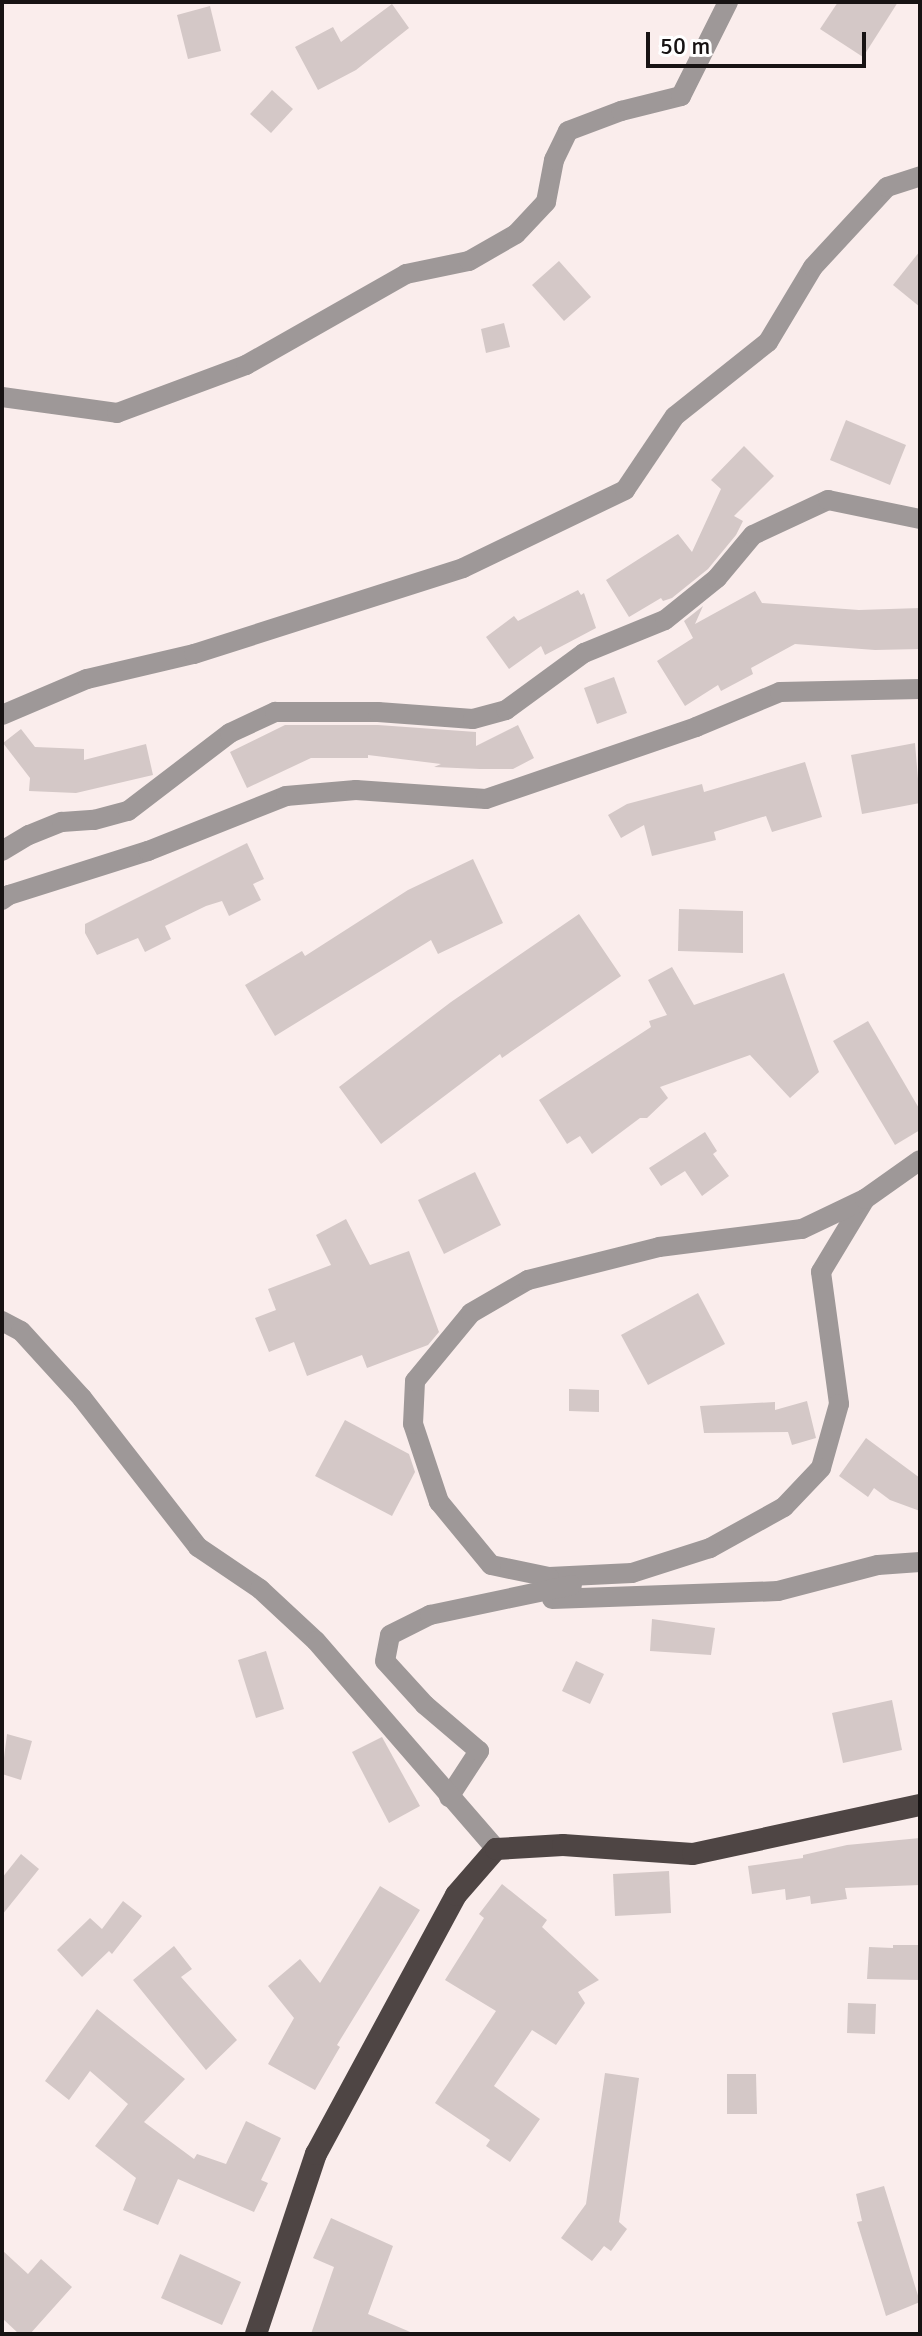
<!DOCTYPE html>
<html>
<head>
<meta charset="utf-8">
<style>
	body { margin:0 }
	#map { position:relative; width:922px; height:2336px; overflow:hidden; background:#faedec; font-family:Signika,sans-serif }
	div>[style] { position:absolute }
	.building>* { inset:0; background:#d4c8c7 }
	.minor>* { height:20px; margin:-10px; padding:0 10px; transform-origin:10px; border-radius:10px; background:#9e9898 }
	.tertiary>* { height:20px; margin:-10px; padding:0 10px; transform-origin:10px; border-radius:10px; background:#9e9898 }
	.trunk>* { height:22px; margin:-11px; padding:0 11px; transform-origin:11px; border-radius:11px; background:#4e4544 }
	span { translate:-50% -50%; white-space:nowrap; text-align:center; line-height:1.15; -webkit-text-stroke:7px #fff; paint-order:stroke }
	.frame { position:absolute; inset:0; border:4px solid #171313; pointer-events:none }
	.scale { position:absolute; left:646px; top:32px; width:220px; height:36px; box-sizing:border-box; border:4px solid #171313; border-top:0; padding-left:10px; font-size:24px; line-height:28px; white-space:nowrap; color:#171313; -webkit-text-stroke:6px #fff; paint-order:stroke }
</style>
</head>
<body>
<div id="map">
	<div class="building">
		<i style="clip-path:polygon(838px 2px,898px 2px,863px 57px,820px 29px)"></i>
		<i style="clip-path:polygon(392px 4px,409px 28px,356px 70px,318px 90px,295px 47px,333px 27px,341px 42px)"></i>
		<i style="clip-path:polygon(210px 6px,221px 51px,188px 59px,177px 15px)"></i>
		<i style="clip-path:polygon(272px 90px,293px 109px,271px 133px,250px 114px)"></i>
		<i style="clip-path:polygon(920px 251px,920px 307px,893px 285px)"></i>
		<i style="clip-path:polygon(559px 261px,591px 297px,564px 321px,532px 285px)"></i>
		<i style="clip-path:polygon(504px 323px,510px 347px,486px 353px,481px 329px)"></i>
		<i style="clip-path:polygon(846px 420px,906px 445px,890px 485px,830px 460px)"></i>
		<i style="clip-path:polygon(744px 446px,774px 476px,734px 516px,743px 521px,736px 535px,708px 569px,672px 598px,663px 601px,661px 598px,629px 617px,606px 580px,678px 534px,692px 552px,721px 489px,711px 480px)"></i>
		<i style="clip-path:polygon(578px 590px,581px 595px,584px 593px,596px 628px,545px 655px,541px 646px,509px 669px,486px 637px,514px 616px,518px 621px)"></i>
		<i style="clip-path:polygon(755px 591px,762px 603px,859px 610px,920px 608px,920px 649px,875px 650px,795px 644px,751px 668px,753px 674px,721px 691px,718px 685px,685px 706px,657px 661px,693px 638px,684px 621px,703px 606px,695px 624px)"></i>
		<i style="clip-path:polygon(614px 677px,627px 713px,597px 724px,584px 688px)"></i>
		<i style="clip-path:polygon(285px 725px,378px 725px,476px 732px,476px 746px,518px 725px,534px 758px,513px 769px,480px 769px,434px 767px,441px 764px,368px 755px,368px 758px,311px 758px,247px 788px,230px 752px)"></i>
		<i style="clip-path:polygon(21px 729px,35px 747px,84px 749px,84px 760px,146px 744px,153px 775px,76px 793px,29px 791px,30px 778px,3px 743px)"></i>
		<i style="clip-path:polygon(915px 743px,920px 803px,862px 814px,851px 755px)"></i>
		<i style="clip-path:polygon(805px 762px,822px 817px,772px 832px,766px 816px,714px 832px,716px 840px,652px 856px,644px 825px,621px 838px,608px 815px,627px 804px,702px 784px,704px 792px)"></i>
		<i style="clip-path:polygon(247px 843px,264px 879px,253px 884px,261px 900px,229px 916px,222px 901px,206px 906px,165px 926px,171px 939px,145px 952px,138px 938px,97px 955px,85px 933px,85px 924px)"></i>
		<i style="clip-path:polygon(473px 859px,503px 923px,438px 954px,431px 940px,275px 1036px,245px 985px,302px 951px,305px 956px,408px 890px)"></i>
		<i style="clip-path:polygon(679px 909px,743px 911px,743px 953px,678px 951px)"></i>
		<i style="clip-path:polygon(579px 914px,621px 976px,502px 1058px,500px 1054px,381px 1144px,339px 1087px,451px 1002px)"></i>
		<i style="clip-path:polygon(672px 967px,694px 1005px,784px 973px,819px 1072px,790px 1098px,750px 1055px,660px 1087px,668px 1098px,647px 1118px,640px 1118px,592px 1154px,580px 1136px,567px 1144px,539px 1100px,651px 1027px,649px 1021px,667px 1015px,648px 980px)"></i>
		<i style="clip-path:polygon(868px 1021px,920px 1110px,920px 1130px,895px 1145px,833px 1041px)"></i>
		<i style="clip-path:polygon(705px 1132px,717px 1151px,713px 1154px,729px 1176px,702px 1196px,685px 1171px,661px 1186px,649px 1168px)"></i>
		<i style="clip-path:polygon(475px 1172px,501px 1225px,444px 1254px,418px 1200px)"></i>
		<i style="clip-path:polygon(346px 1219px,370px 1265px,409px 1251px,439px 1332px,428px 1345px,367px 1368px,362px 1355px,307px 1376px,294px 1342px,269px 1352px,255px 1318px,276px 1310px,268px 1289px,331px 1265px,316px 1235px)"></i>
		<i style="clip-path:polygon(698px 1293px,725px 1344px,648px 1385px,621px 1335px)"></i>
		<i style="clip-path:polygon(569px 1389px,599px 1390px,599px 1412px,569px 1411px)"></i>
		<i style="clip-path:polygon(807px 1401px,816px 1438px,792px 1445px,788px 1432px,704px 1433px,700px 1406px,775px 1402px,775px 1410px)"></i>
		<i style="clip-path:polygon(345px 1420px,409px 1454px,415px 1472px,392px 1516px,315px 1476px)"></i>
		<i style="clip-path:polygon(866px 1438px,920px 1478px,920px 1511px,890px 1500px,874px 1488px,868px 1497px,839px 1476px)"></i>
		<i style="clip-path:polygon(652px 1619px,715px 1628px,711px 1655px,650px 1651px)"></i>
		<i style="clip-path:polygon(266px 1651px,284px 1709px,256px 1718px,238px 1660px)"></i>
		<i style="clip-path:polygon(576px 1661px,604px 1674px,590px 1704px,562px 1691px)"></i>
		<i style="clip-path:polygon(892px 1700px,902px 1750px,843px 1763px,832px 1713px)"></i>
		<i style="clip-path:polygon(7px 1734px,32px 1741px,21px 1780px,2px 1774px)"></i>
		<i style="clip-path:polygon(382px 1737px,420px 1806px,389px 1823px,352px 1752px)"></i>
		<i style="clip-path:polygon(920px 1838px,920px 1885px,845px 1888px,847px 1899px,811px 1904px,810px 1896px,786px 1900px,785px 1889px,752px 1894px,748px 1866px,803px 1858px,803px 1855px,847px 1845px)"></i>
		<i style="clip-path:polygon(21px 1854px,39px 1869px,2px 1915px,2px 1878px)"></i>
		<i style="clip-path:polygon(669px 1871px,671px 1913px,615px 1916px,613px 1874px)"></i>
		<i style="clip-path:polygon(502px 1884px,547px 1920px,542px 1927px,599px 1980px,578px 1992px,585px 2003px,556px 2045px,532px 2030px,494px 2086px,540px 2119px,510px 2162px,486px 2146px,490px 2140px,435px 2103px,496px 2011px,445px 1980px,484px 1918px,479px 1914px)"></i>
		<i style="clip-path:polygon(380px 1886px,420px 1910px,337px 2045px,340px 2047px,315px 2090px,268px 2064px,294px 2018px,268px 1986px,300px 1959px,320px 1983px)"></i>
		<i style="clip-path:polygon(123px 1901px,142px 1916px,112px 1954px,109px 1951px,82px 1977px,57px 1950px,90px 1918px,102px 1929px)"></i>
		<i style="clip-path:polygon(893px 1945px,920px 1945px,920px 1980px,867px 1979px,869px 1947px,893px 1948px)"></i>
		<i style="clip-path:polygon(174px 1946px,192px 1969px,181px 1977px,237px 2040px,206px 2070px,133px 1980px)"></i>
		<i style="clip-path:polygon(848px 2003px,876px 2004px,875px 2034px,847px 2033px)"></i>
		<i style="clip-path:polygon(97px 2009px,185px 2079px,144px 2122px,194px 2159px,197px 2154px,226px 2164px,246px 2121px,281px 2138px,261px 2180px,268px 2183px,254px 2212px,178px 2179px,158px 2225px,123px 2210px,136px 2178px,95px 2146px,128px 2104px,90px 2071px,69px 2100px,45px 2081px)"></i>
		<i style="clip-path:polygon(605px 2073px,639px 2078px,619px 2222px,627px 2229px,611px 2251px,604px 2246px,592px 2261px,561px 2238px,586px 2204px)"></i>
		<i style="clip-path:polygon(727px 2074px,756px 2074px,757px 2114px,727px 2114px)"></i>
		<i style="clip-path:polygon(884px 2186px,920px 2302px,886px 2316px,857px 2222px,862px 2221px,856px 2194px)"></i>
		<i style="clip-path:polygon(331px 2218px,393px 2246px,368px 2314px,415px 2334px,311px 2334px,334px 2267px,313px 2258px)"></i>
		<i style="clip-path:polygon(2px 2250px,28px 2274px,41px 2259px,72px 2287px,30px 2334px,19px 2334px,2px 2318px)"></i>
		<i style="clip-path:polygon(180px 2254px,241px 2282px,222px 2325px,161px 2298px)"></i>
	</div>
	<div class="minor">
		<i style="left:2px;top:397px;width:116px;rotate:7.9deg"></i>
		<i style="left:117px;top:413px;width:138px;rotate:-20.4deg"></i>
		<i style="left:246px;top:365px;width:184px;rotate:-29.6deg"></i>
		<i style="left:406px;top:274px;width:64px;rotate:-11.7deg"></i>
		<i style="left:469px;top:261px;width:54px;rotate:-29.9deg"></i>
		<i style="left:516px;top:234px;width:44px;rotate:-46.8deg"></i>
		<i style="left:546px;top:202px;width:43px;rotate:-79.2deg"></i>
		<i style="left:554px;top:160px;width:32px;rotate:-64deg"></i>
		<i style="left:568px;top:131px;width:57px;rotate:-20.7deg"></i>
		<i style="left:621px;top:111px;width:62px;rotate:-14deg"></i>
		<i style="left:681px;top:96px;width:105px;rotate:-63.4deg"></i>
		<i style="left:2px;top:851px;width:31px;rotate:-31deg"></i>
		<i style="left:29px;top:835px;width:35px;rotate:-22deg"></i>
		<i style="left:62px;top:822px;width:32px;rotate:-4deg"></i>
		<i style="left:94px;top:820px;width:35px;rotate:-15deg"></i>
		<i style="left:128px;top:811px;width:128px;rotate:-37.4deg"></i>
		<i style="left:230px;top:733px;width:50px;rotate:-25deg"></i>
		<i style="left:275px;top:712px;width:103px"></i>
		<i style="left:378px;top:712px;width:95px;rotate:4.2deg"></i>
		<i style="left:473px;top:719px;width:34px;rotate:-15deg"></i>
		<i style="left:506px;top:710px;width:97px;rotate:-36.2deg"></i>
		<i style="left:584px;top:653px;width:87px;rotate:-22.2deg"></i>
		<i style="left:665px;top:620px;width:67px;rotate:-38.9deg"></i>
		<i style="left:717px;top:578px;width:56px;rotate:-50.1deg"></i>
		<i style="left:753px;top:535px;width:83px;rotate:-25deg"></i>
		<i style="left:828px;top:500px;width:94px;rotate:11.7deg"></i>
		<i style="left:2px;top:900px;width:9px;rotate:-36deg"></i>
		<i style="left:9px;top:895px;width:146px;rotate:-17.6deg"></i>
		<i style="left:148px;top:851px;width:149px;rotate:-21.7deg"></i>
		<i style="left:286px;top:796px;width:70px;rotate:-4.9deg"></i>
		<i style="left:356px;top:790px;width:130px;rotate:4deg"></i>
		<i style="left:486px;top:799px;width:222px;rotate:-18.9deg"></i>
		<i style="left:696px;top:727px;width:91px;rotate:-22.6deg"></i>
		<i style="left:780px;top:692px;width:140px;rotate:-1.2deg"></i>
		<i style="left:865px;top:1199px;width:85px;rotate:121.1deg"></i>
		<i style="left:821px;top:1272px;width:133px;rotate:82.2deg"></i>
		<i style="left:839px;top:1404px;width:66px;rotate:105.7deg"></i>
		<i style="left:821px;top:1468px;width:54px;rotate:133.5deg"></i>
		<i style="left:784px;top:1507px;width:85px;rotate:151deg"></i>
		<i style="left:710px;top:1548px;width:82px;rotate:162.2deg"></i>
		<i style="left:632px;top:1573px;width:83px;rotate:177.2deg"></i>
		<i style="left:549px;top:1577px;width:59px;rotate:-168.3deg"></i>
		<i style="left:491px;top:1565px;width:82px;rotate:-129.5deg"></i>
		<i style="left:439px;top:1502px;width:82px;rotate:-108.4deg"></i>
		<i style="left:413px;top:1424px;width:43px;rotate:-87.3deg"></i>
		<i style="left:415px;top:1381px;width:88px;rotate:-50.5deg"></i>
		<i style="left:471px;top:1313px;width:66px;rotate:-30.1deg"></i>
		<i style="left:528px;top:1280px;width:135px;rotate:-14.1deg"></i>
		<i style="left:659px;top:1247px;width:144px;rotate:-7.2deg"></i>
		<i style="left:802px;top:1229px;width:70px;rotate:-25.5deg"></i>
		<i style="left:865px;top:1199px;width:67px;rotate:-35.3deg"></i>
		<i style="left:552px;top:1599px;width:226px;rotate:-2deg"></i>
		<i style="left:778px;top:1591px;width:103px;rotate:-14.6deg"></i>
		<i style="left:878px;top:1565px;width:42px;rotate:-4.1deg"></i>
		<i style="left:449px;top:1797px;width:55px;rotate:-56.9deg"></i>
		<i style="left:479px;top:1751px;width:71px;rotate:-139.6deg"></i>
		<i style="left:425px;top:1705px;width:59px;rotate:-132.3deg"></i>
		<i style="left:385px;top:1661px;width:26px;rotate:-79deg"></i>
		<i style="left:390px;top:1635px;width:45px;rotate:-26.6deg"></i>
		<i style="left:430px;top:1615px;width:145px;rotate:-11.9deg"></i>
	</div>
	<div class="tertiary">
		<i style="left:2px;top:715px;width:92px;rotate:-23deg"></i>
		<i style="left:87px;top:679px;width:110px;rotate:-13.2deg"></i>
		<i style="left:194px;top:654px;width:282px;rotate:-17.7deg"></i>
		<i style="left:463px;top:568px;width:180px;rotate:-25.7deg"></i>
		<i style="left:625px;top:490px;width:89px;rotate:-56deg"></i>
		<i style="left:675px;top:416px;width:119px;rotate:-38.5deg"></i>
		<i style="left:768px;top:342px;width:87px;rotate:-59deg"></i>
		<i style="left:813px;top:267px;width:109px;rotate:-47.2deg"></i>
		<i style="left:887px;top:187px;width:35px;rotate:-18deg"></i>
		<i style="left:2px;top:1321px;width:21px;rotate:28deg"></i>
		<i style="left:21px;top:1331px;width:91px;rotate:47.7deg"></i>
		<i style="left:82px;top:1398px;width:189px;rotate:52.1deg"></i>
		<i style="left:198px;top:1547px;width:75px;rotate:34.1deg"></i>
		<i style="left:260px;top:1589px;width:76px;rotate:42.9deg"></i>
		<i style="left:316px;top:1641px;width:275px;rotate:49.1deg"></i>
	</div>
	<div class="trunk">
		<i style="left:256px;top:2334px;width:190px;rotate:-71.6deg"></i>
		<i style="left:316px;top:2154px;width:294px;rotate:-61.6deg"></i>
		<i style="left:456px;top:1895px;width:61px;rotate:-49deg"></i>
		<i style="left:496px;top:1849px;width:67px;rotate:-3.4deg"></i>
		<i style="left:563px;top:1845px;width:130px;rotate:4deg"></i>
		<i style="left:693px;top:1854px;width:232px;rotate:-12.2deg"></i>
	</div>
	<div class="frame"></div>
	<div class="scale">50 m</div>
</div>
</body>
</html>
